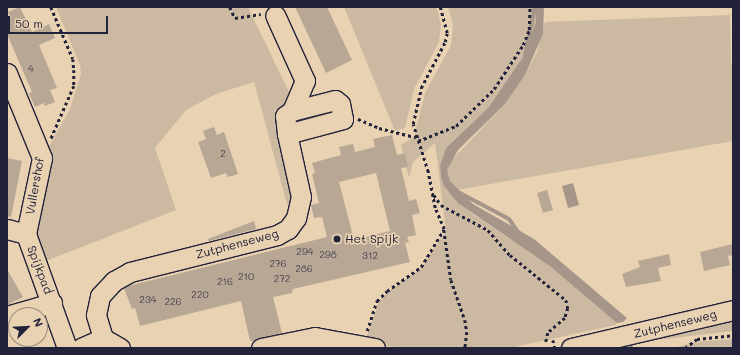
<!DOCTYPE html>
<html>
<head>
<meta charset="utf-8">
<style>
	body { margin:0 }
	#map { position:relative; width:740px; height:355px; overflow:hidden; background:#e9d2b2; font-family:Mali,sans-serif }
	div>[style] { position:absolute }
	.green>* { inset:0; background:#ccb9a1 }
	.water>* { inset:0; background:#a59689 }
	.stream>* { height:4px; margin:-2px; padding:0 2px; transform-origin:2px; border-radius:2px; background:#a59689 }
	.building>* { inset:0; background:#b7a794 }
	.path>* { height:2.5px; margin-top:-1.25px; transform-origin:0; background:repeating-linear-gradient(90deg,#22223b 0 3px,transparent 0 6px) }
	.roads { filter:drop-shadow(1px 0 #22223b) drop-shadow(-1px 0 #22223b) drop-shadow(0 1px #22223b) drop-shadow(0 -1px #22223b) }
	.minor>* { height:19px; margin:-9.5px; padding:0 9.5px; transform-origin:9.5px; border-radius:9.5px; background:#e9d2b2 }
	.dots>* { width:11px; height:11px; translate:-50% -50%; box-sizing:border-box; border:2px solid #e9d2b2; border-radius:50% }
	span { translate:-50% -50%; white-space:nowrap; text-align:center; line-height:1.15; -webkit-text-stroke:3.5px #e9d2b2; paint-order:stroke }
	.number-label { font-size:10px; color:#474351 }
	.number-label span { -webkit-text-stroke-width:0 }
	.street-label { font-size:12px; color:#22223b }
	.poi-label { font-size:12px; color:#22223b }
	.left { translate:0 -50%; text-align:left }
	.frame { position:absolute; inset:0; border:8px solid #22223b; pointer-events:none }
	.north { position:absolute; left:8px; top:307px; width:40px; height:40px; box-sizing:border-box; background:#e9d2b2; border:1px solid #998c82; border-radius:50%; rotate:66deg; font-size:11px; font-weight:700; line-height:16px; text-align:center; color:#22223b }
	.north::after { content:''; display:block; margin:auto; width:14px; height:18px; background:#22223b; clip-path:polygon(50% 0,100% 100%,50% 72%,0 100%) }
	.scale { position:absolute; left:8px; top:16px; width:100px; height:18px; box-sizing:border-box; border:2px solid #22223b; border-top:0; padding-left:5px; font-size:12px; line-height:14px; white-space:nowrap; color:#22223b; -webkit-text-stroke:3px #e9d2b2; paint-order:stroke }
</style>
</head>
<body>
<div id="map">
	<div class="green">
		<i style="clip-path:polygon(56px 7px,248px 7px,292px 98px,289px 107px,275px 110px,296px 193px,295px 201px,287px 204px,254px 82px,216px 94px,186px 110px,155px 148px,176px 210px,46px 261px,34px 228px,48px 148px,70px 109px,81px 74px,80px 65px)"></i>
		<i style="clip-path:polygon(344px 7px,435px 7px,438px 12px,441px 25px,439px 42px,414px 89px,405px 128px,395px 131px)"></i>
		<i style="clip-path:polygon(448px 7px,535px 7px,536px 22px,531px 41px,511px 79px,489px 107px,446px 148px,440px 165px,441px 177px,470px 212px,551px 267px,609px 314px,617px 323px,615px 325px,510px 348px,401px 348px,365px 342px,379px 301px,387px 292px,421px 268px,446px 231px,435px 143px,413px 162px,409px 178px,401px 145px,414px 137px,425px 93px,451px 45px,453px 25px)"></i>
		<i style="clip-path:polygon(730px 15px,731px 65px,733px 65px,733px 141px,457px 190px,450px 181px,447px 170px,449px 163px,505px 104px,525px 75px,537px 52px,545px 22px)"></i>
		<i style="clip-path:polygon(733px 318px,733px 331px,631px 343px)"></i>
		<i style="clip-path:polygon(733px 339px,733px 348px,673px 348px,695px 342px)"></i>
	</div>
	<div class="water">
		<i style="clip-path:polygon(535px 7px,544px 7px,543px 34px,525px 75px,505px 104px,458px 150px,447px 170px,450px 181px,473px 204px,534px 239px,627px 318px,623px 322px,617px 323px,551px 267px,458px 203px,444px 186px,441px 177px,440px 165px,446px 148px,489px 107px,523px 57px,536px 22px)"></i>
		<i style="clip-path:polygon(573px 183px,579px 205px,568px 208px,562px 186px)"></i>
	</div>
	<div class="stream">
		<i style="left:525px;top:56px;width:50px;rotate:-78.5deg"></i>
		<i style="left:460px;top:193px;width:55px;rotate:28deg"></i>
		<i style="left:509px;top:219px;width:16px;rotate:55deg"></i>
		<i style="left:629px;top:339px;width:9px;rotate:77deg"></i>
	</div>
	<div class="building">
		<i style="clip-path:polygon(20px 7px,32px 32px,49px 24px,55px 38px,39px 45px,57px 88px,50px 90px,55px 102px,45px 106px,44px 103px,35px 107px,29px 93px,32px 92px,7px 34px,7px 20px,11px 18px,8px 12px)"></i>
		<i style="clip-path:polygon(295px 7px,327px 7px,352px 60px,326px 73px)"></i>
		<i style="clip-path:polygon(214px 127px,217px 135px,224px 132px,238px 174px,228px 177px,226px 173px,211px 178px,198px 142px,206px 139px,203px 131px)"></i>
		<i style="clip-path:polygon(evenodd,392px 135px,397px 155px,405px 153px,408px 167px,401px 168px,409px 201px,416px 199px,420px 213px,412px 215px,416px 235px,407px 237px,409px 242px,405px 243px,410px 262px,293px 289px,292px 293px,273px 297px,282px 333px,253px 341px,250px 341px,241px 301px,140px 326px,135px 308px,132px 309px,124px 288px,128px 286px,327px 237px,322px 217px,314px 218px,311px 205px,319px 203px,312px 174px,315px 173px,312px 163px,341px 155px,339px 147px,353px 144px,355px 152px,375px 147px,373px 139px,392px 135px,376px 173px,390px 231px,354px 240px,339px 182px,376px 173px)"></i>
		<i style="clip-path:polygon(7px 158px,22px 161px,11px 217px,7px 216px)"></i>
		<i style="clip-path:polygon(547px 190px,553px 210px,543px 213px,537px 193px)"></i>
		<i style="clip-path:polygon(254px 221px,256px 229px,209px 241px,208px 239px)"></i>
		<i style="clip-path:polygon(733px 244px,733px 255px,728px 256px,730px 265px,704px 271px,700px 252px)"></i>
		<i style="clip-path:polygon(669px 254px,671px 265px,658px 268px,661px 281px,626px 287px,622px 274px,640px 267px,638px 261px)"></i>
		<i style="clip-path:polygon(7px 269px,23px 297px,7px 305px)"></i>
	</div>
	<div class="path">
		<i style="left:51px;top:7px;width:56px;rotate:67.1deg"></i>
		<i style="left:73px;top:59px;width:11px;rotate:85deg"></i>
		<i style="left:74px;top:70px;width:16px;rotate:90deg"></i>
		<i style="left:74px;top:86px;width:58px;rotate:113.5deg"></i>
		<i style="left:230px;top:7px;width:12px;rotate:66deg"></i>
		<i style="left:235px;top:18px;width:26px;rotate:-9deg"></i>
		<i style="left:358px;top:119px;width:23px;rotate:23deg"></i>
		<i style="left:379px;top:128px;width:38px;rotate:14deg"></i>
		<i style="left:418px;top:141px;width:41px;rotate:-21.5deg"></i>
		<i style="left:456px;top:126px;width:53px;rotate:-44.2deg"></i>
		<i style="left:494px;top:89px;width:53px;rotate:-56.6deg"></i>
		<i style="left:523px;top:45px;width:16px;rotate:-68deg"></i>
		<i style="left:529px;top:30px;width:23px;rotate:-88deg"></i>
		<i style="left:434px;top:195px;width:12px;rotate:55deg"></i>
		<i style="left:441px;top:205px;width:53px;rotate:28deg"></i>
		<i style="left:488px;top:230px;width:33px;rotate:49deg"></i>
		<i style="left:510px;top:255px;width:72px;rotate:38.8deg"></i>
		<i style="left:566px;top:300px;width:8px;rotate:76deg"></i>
		<i style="left:568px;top:308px;width:10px;rotate:107deg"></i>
		<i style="left:565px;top:318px;width:23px;rotate:139deg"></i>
		<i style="left:548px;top:333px;width:9px;rotate:103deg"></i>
		<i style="left:444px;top:230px;width:50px;rotate:82deg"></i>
		<i style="left:451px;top:280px;width:42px;rotate:70.7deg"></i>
		<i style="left:465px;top:320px;width:12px;rotate:81deg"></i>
		<i style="left:467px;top:332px;width:16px;rotate:97deg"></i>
		<i style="left:367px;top:331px;width:32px;rotate:-72deg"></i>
		<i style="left:377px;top:301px;width:14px;rotate:-45deg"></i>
		<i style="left:387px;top:291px;width:42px;rotate:-35.2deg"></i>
		<i style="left:421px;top:267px;width:44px;rotate:-58.8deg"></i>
		<i style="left:444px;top:229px;width:23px;rotate:-113deg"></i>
		<i style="left:435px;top:208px;width:37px;rotate:-101deg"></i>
		<i style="left:428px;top:172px;width:50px;rotate:-107.4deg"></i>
		<i style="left:413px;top:124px;width:37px;rotate:-77deg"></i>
		<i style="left:421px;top:88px;width:52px;rotate:-62.4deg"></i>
		<i style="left:445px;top:42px;width:9px;rotate:-77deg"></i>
		<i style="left:447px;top:33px;width:27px;rotate:-105deg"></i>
		<i style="left:553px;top:340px;width:8px;rotate:76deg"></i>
		<i style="left:685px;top:348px;width:15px;rotate:-37deg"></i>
		<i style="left:697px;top:339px;width:36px;rotate:-6deg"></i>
	</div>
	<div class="roads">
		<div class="minor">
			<i style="left:7px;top:73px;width:92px;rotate:67.6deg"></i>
			<i style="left:42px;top:158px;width:78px;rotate:101.9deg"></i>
			<i style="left:287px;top:134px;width:58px;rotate:-15deg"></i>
			<i style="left:343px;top:119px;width:15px;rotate:-101deg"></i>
			<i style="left:340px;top:104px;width:6px;rotate:-141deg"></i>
			<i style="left:335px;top:100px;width:44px;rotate:165.7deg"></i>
			<i style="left:7px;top:229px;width:20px;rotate:15deg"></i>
			<i style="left:26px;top:234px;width:121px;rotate:70.2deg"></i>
			<i style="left:7px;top:316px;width:47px;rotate:-16.1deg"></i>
			<i style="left:81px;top:348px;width:24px;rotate:-24deg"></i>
			<i style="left:120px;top:348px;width:20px;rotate:-150deg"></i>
			<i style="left:103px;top:338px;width:24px;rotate:-107deg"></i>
			<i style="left:96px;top:315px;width:19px;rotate:-78deg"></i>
			<i style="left:100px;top:296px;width:21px;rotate:-47deg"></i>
			<i style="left:114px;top:281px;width:18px;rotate:-29deg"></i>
			<i style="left:130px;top:272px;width:152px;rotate:-14.1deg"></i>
			<i style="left:277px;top:235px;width:13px;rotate:-29deg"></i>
			<i style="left:288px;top:229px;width:14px;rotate:-54deg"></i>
			<i style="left:296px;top:218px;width:22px;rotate:-77deg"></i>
			<i style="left:301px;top:197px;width:65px;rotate:-102.5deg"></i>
			<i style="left:287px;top:134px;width:18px;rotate:-96deg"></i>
			<i style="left:285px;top:116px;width:9px;rotate:-36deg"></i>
			<i style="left:292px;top:111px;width:33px;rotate:-67deg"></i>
			<i style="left:305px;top:81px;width:72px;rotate:-114.4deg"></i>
			<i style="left:261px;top:348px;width:55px;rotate:-11.5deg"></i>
			<i style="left:315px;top:337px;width:61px;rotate:10.4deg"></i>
			<i style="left:571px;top:348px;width:166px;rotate:-13.2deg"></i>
		</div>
	</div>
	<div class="dots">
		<i style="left:337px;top:239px;background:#22223b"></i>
	</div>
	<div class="number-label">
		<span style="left:31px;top:69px">4</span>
		<span style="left:223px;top:154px">2</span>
		<span style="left:305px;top:252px">294</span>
		<span style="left:328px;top:255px">298</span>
		<span style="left:370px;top:256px">312</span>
		<span style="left:278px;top:264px">276</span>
		<span style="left:304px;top:269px">286</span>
		<span style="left:246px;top:277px">210</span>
		<span style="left:282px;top:279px">272</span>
		<span style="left:225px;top:282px">216</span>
		<span style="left:200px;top:295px">220</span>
		<span style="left:148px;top:300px">234</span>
		<span style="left:173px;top:302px">226</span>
	</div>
	<div class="street-label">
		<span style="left:35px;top:186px;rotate:-80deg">Vullershof</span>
		<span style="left:237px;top:244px;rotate:-15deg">Zutphenseweg</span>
		<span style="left:40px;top:270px;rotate:69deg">Spijkpad</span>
		<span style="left:675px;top:324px;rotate:-14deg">Zutphenseweg</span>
	</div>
	<div class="poi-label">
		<span class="left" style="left:345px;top:239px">Het Spijk</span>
	</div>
	<div class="frame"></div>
	<div class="north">N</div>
	<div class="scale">50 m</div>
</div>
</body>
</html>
